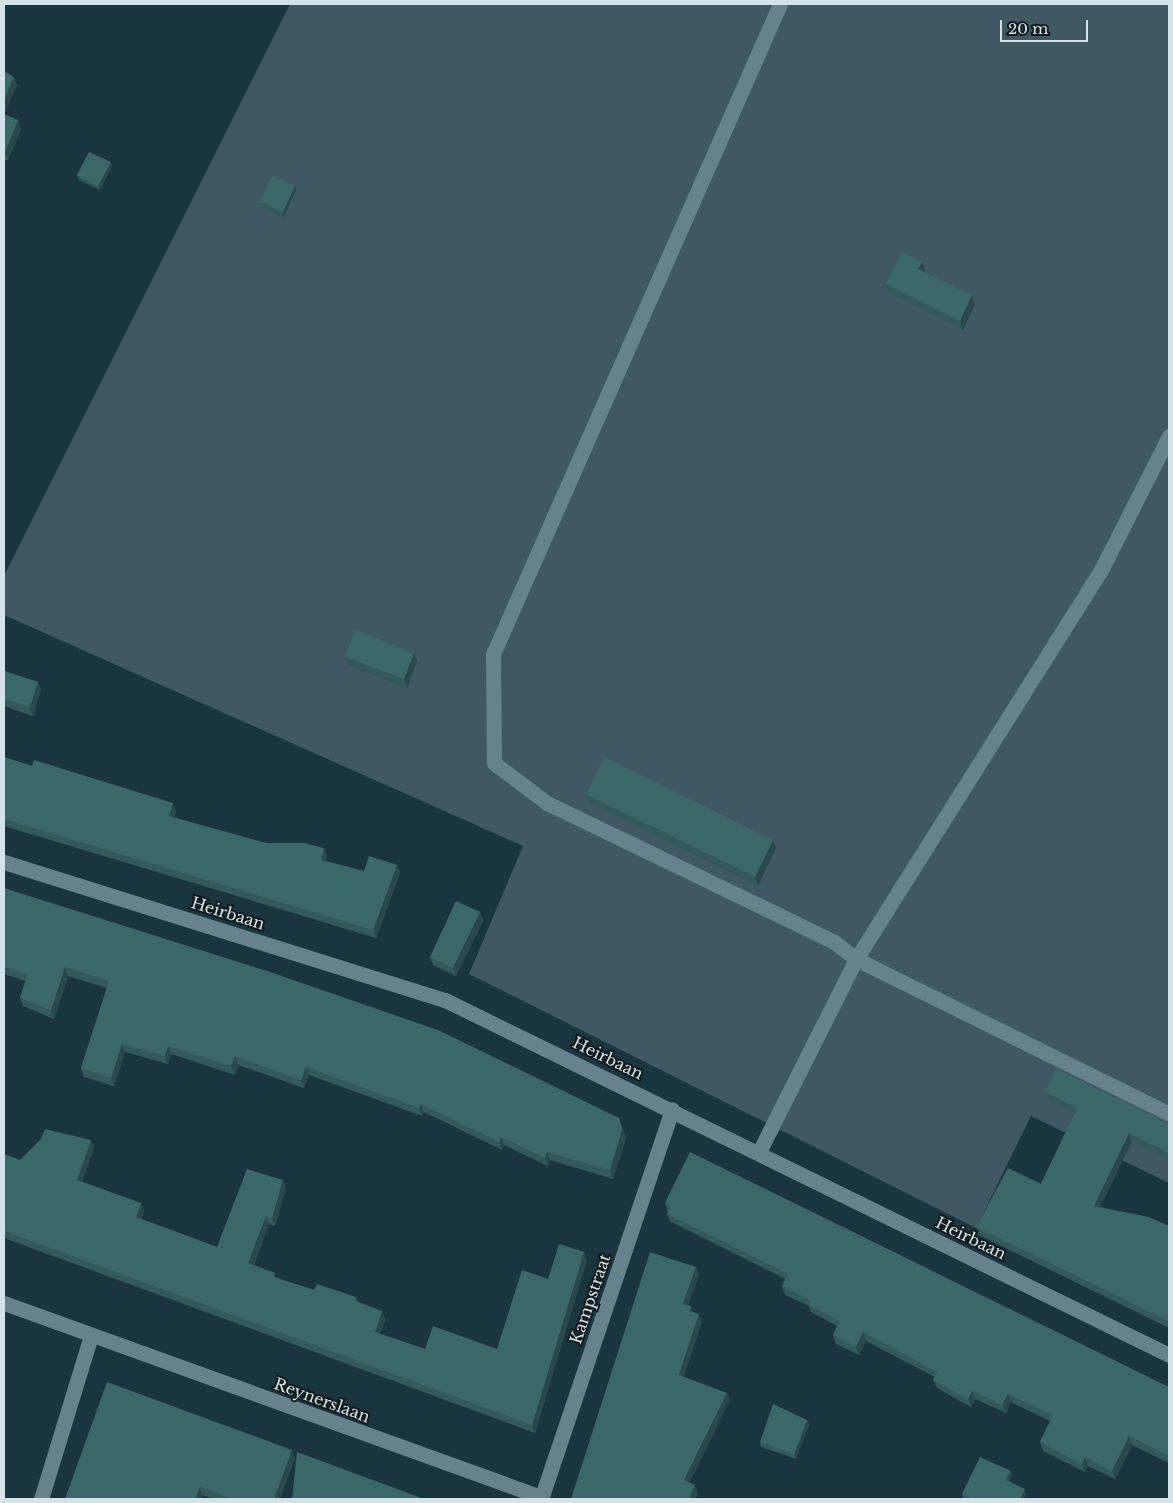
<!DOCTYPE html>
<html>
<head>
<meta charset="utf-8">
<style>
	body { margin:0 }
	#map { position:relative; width:1173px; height:1503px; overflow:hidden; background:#1b353e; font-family:"Libre Baskerville",serif }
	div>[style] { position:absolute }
	.green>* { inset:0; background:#3f5861 }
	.minor>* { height:15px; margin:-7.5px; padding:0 7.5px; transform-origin:7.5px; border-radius:7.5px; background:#66828c }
	.wall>* { inset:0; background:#33595a }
	.shaded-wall>* { inset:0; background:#29484a }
	.building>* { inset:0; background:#3b6769 }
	span { translate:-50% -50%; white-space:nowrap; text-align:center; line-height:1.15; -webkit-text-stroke:4px #101b1f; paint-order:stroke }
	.street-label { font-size:16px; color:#d4e3e8 }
	.frame { position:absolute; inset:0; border:5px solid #d4e3e8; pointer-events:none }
	.scale { position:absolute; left:1000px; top:20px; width:88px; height:22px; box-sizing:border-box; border:2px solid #d4e3e8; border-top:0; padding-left:6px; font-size:15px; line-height:18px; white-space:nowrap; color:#d4e3e8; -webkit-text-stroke:4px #101b1f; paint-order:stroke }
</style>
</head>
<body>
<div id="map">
	<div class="green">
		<i style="clip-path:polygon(290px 4px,1169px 4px,1169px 1183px,1031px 1116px,976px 1228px,469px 974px,523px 846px,4px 615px,4px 576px)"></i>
	</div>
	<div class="minor">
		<i style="left:780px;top:4px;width:711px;rotate:113.82deg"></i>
		<i style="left:493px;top:654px;width:109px;rotate:89.5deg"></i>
		<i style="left:494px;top:763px;width:66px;rotate:37deg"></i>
		<i style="left:547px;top:803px;width:318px;rotate:25.8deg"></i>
		<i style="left:833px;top:941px;width:29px;rotate:38deg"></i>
		<i style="left:856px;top:959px;width:349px;rotate:26.3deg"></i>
		<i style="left:4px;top:862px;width:462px;rotate:17.4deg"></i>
		<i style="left:445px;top:1000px;width:806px;rotate:26.12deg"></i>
		<i style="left:759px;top:1152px;width:216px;rotate:-63.3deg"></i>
		<i style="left:856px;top:959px;width:457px;rotate:-57.8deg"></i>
		<i style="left:1100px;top:572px;width:153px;rotate:-63.1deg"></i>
		<i style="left:4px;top:1303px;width:571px;rotate:19.86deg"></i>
		<i style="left:41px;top:1499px;width:171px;rotate:-73deg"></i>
		<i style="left:541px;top:1499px;width:411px;rotate:-71.4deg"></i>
	</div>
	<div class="wall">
		<i style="clip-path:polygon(4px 71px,17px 85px,4px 114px,21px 129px,8px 160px,4px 160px)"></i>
		<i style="clip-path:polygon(111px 162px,112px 166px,100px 190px,79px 180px,77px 175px)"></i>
		<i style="clip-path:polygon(296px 190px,284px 217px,262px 207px,260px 202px)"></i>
		<i style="clip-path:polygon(925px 270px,924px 272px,975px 304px,963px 330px,889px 293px,886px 284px)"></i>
		<i style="clip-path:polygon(414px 653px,417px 661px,407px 688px,348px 665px,345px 657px)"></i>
		<i style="clip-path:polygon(4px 671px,38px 682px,41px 690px,33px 716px,4px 706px)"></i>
		<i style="clip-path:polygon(4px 757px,176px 811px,174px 818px,266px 843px,324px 848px,327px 856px,326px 861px,364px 871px,397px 865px,400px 873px,376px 938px,4px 826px)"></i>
		<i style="clip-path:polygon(586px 794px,773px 840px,776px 848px,758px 886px,590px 803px)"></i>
		<i style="clip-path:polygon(4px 888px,619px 1118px,626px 1138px,613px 1179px,550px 1160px,548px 1166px,504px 1145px,502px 1150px,424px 1112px,422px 1116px,309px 1075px,304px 1088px,238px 1065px,235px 1075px,171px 1054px,168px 1064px,125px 1052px,114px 1086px,84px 1077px,81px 1068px,107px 988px,68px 976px,54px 1019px,23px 1006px,20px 998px,25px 981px,4px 974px)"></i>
		<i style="clip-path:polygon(480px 912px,483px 921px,456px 976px,433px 965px,430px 957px)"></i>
		<i style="clip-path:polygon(1045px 1092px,1169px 1124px,1169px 1160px,1132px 1141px,1100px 1207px,1169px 1226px,1169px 1328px,979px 1235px,976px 1227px,1041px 1184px,1075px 1113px,1048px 1099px)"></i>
		<i style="clip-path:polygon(91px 1140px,94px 1148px,82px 1182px,141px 1203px,144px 1211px,141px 1219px,217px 1247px,286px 1188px,275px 1226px,269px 1224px,254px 1265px,277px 1278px,314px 1290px,356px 1297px,358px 1302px,382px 1311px,385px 1320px,380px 1334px,425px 1349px,497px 1349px,548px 1279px,587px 1260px,535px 1433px,4px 1238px,4px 1154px,20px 1160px)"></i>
		<i style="clip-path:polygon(665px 1203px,1169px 1387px,1169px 1463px,1132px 1445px,1115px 1479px,1088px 1466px,1085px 1472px,1043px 1451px,1040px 1442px,1050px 1421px,1011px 1402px,1006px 1413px,975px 1399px,971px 1407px,937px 1388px,933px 1380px,935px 1377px,866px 1341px,859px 1355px,836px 1344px,833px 1335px,837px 1326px,811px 1312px,809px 1306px,785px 1295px,782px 1286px,785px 1279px,671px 1222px,667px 1214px,668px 1212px)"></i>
		<i style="clip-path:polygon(807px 1420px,809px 1425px,796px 1459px,761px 1447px,760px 1442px)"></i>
		<i style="clip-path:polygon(292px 1450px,295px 1458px,280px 1499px,214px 1499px,202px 1495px,201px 1499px,65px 1499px)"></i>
		<i style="clip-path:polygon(1012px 1475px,1009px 1481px,1026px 1494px,1023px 1499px,966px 1499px,963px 1498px,962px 1494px)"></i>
	</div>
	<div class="shaded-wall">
		<i style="clip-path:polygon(14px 77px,17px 85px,4px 115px,4px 100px)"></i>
		<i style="clip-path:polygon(18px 120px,21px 129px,8px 160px,5px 152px)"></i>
		<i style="clip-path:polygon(111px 162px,112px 166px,100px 190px,98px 186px)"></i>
		<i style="clip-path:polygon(295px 186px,296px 190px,284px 217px,283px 212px)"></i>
		<i style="clip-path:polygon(922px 262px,925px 270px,921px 277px,918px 269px)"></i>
		<i style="clip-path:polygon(972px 295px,975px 304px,963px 330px,960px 321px)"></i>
		<i style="clip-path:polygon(414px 653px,417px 661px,407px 688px,404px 679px)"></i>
		<i style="clip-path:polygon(38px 682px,41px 690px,33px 716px,30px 707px)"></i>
		<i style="clip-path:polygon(173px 803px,176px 811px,172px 825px,169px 816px)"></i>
		<i style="clip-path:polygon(773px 840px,776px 848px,758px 886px,755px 877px)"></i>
		<i style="clip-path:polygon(324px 848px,327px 856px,324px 868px,321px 860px)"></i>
		<i style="clip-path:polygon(397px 865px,400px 873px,376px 938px,373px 930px)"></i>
		<i style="clip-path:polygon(480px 912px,483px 921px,456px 976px,453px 968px)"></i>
		<i style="clip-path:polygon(65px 967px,68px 976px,54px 1019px,51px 1010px)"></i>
		<i style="clip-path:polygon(122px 1044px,125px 1052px,114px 1086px,111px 1078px)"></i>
		<i style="clip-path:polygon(168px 1046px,171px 1054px,168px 1064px,165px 1056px)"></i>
		<i style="clip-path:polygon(235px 1056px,238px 1065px,235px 1075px,231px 1066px)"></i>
		<i style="clip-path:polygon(306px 1067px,309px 1075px,304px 1088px,301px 1080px)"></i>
		<i style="clip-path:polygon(421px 1104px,424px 1112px,422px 1116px,419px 1108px)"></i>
		<i style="clip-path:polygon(619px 1118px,626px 1138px,613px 1179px,610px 1170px)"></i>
		<i style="clip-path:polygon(1129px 1133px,1132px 1141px,1097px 1214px,1094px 1206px)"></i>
		<i style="clip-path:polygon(501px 1137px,504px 1145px,502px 1150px,499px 1142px)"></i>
		<i style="clip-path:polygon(91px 1140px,94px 1148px,80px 1188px,77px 1180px)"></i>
		<i style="clip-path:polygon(547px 1152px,550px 1160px,548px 1166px,545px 1158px)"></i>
		<i style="clip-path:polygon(283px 1180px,286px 1188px,275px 1226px,272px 1218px)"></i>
		<i style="clip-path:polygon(141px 1203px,144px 1211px,139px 1225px,136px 1217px)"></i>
		<i style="clip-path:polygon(266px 1216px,269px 1224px,251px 1272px,248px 1263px)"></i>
		<i style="clip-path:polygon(584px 1252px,587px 1260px,535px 1433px,532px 1425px)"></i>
		<i style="clip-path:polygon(696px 1267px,699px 1275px,686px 1312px,683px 1304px)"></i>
		<i style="clip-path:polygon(691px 1306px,694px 1314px,690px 1311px)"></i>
		<i style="clip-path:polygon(382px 1311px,385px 1320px,378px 1340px,375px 1332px)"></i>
		<i style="clip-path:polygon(699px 1314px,702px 1322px,682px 1383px,679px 1375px)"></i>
		<i style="clip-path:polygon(863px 1332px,866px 1341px,859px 1355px,856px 1347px)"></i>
		<i style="clip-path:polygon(972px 1391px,975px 1399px,971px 1407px,968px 1399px)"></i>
		<i style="clip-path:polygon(727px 1393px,730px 1400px,687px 1488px,684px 1480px)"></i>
		<i style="clip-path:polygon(1008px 1394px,1011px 1402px,1006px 1413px,1002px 1405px)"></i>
		<i style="clip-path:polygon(807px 1420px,809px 1425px,796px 1459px,794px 1455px)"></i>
		<i style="clip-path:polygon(1129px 1436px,1132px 1445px,1115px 1479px,1112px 1471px)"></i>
		<i style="clip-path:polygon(292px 1450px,295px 1458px,280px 1499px,274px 1499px)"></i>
		<i style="clip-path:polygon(1085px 1457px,1088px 1466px,1085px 1472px,1082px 1464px)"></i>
		<i style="clip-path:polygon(1011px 1471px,1012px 1475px,1008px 1484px,1006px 1480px)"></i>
		<i style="clip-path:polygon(695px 1485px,698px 1493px,695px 1499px,689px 1499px)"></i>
		<i style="clip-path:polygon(200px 1487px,202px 1495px,201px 1499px,195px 1499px)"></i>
		<i style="clip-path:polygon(1025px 1489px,1026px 1494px,1023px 1499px,1020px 1499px)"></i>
	</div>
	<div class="building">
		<i style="clip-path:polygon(4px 71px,14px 77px,4px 100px)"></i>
		<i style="clip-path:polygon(4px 114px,18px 120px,5px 152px,4px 152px)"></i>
		<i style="clip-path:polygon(89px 152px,111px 162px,98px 186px,77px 175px)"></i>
		<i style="clip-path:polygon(272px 176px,295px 186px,283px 212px,260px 202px)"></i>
		<i style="clip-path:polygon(902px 252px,922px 262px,918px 269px,972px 295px,960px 321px,886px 284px)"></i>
		<i style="clip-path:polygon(355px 630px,414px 653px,404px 679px,345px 657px)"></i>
		<i style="clip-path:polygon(4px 671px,38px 682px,30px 707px,4px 699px)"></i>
		<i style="clip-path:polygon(4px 757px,32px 766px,34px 760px,173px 803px,169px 816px,266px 843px,304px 843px,324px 848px,321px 860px,364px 871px,369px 856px,397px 865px,373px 930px,4px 819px)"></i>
		<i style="clip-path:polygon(604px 757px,773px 840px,755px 877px,586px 794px)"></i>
		<i style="clip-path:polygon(4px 888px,267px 971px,438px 1030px,619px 1118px,622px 1130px,610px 1170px,547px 1152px,545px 1158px,501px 1137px,499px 1142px,421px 1104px,419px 1108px,306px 1067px,301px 1080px,235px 1056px,231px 1066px,168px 1046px,165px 1056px,122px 1044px,111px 1078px,81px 1068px,109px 981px,65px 967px,51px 1010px,20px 998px,28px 975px,4px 967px)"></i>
		<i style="clip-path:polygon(456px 901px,480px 912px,453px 968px,430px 957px)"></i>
		<i style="clip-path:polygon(1056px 1068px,1169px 1124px,1169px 1153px,1129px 1133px,1094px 1206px,1149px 1217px,1169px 1226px,1169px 1321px,976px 1227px,1008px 1168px,1041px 1184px,1077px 1108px,1045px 1092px)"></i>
		<i style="clip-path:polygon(45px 1129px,91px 1140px,77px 1180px,141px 1203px,136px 1217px,217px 1247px,247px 1169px,283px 1180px,272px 1218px,266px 1216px,248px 1263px,275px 1273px,274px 1277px,314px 1290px,317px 1284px,356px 1297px,355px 1301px,382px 1311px,375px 1332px,425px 1349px,433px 1326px,497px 1349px,522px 1270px,548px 1279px,559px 1244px,584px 1252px,532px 1425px,4px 1231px,4px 1154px,20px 1160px,41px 1139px)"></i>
		<i style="clip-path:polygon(690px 1152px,1169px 1387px,1169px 1456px,1129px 1436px,1112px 1471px,1085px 1457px,1082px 1464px,1040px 1442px,1053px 1415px,1008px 1394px,1002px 1405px,972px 1391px,968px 1399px,933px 1380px,937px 1372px,863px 1332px,856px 1347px,833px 1335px,840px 1321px,808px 1304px,810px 1300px,782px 1286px,788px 1274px,667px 1214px,671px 1206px,665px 1203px)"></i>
		<i style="clip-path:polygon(650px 1252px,696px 1267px,683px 1304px,691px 1306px,690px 1311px,699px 1314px,679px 1375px,727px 1393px,684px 1480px,695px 1485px,689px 1499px,571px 1499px)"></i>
		<i style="clip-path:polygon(107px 1382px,292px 1450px,274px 1499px,232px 1499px,200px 1487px,195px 1499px,65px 1499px)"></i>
		<i style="clip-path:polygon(773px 1404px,807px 1420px,794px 1455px,760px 1442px)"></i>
		<i style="clip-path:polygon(297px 1452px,424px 1499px,292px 1499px)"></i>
		<i style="clip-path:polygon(980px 1457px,1011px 1471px,1006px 1480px,1025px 1489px,1020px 1499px,973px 1499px,962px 1494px)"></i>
	</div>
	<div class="street-label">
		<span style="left:228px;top:913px;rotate:17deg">Heirbaan</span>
		<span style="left:608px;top:1058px;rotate:26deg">Heirbaan</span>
		<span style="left:971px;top:1238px;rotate:26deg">Heirbaan</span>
		<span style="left:590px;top:1299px;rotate:-71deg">Kampstraat</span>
		<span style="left:322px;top:1400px;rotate:20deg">Reynerslaan</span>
	</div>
	<div class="frame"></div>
	<div class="scale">20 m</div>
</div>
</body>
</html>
